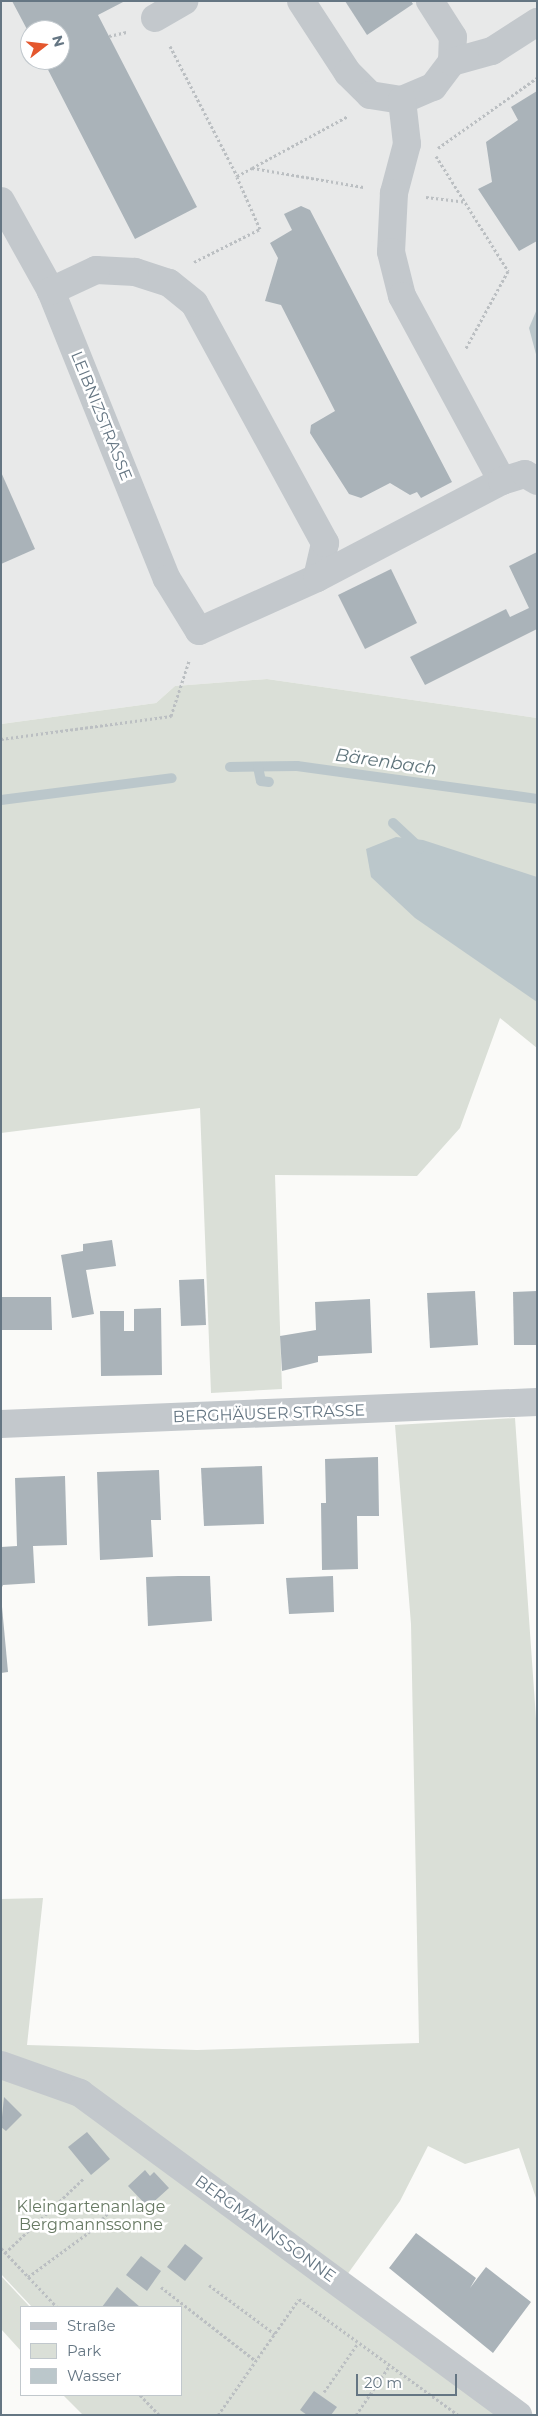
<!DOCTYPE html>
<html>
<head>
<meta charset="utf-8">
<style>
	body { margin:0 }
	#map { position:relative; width:538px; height:2416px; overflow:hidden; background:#fafaf8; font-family:Montserrat,sans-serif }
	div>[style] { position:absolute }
	.built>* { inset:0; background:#e8e9e9 }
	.green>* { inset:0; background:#dadfd7 }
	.water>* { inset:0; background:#bbc7cb }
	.stream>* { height:10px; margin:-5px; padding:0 5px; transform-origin:5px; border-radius:5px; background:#bbc7cb }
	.building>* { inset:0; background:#aab3b9 }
	.path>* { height:3px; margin-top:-1.5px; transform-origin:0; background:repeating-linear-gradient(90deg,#bbbfc2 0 2.5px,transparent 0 5px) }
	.minor>* { height:28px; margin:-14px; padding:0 14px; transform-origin:14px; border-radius:14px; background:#c3c8cc }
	span { translate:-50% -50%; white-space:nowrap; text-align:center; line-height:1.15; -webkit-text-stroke:5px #fff; paint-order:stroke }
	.street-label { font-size:16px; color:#657683 }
	.park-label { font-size:16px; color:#687a64 }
	.water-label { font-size:18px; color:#60757c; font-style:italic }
	.frame { position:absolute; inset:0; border:2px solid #657683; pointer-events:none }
	.legend { position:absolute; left:20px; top:2306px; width:162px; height:90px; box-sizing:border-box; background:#fff; border:1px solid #c1c8cd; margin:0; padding:6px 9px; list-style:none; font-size:15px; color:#657683 }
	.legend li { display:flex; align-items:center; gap:10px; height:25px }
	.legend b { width:25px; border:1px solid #c1c8cd }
	.north { position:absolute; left:20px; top:20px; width:50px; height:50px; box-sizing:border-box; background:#fff; border:1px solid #c1c8cd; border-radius:50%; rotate:74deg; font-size:14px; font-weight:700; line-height:20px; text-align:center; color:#657683 }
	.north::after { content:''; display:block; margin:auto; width:18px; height:22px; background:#e4572e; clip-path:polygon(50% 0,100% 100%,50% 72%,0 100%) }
	.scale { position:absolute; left:356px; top:2374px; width:101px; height:22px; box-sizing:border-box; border:2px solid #657683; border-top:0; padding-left:6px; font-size:15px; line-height:18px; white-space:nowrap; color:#657683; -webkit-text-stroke:4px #fff; paint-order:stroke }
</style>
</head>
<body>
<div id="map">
	<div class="built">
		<i style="clip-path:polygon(evenodd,1px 1px,537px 1px,537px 718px,267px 679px,175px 686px,156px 703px,1px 724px,1px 1px,30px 30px,60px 30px,60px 60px,30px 60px,30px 30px)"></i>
	</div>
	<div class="green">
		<i style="clip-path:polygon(267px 679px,537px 718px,537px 1048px,500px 1018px,460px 1128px,417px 1176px,275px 1175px,282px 1389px,211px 1393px,200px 1108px,1px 1133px,1px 724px,156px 703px,175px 686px)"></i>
		<i style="clip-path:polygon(515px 1418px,537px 1733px,537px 2201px,519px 2148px,465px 2164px,428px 2146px,400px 2201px,339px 2286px,512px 2415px,83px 2415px,63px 2395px,181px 2395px,181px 2307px,32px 2307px,1px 2274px,1px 1899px,43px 1898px,27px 2045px,197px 2050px,419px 2043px,411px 1624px,395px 1425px)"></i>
		<i style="clip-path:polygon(1px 2276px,30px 2307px,21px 2307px,21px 2351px,1px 2329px)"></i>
	</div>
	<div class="water">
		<i style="clip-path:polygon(537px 309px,537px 358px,529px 328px)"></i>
		<i style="clip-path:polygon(396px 837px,423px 840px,537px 877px,537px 1002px,415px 918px,371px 877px,366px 849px)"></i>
	</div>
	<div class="stream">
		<i style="left:230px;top:767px;width:67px;rotate:-0.9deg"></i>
		<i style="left:297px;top:766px;width:242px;rotate:7.8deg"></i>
		<i style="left:258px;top:767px;width:14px;rotate:78deg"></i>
		<i style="left:261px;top:781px;width:8px;rotate:7deg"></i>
		<i style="left:1px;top:800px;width:172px;rotate:-7.3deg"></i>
		<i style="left:393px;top:823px;width:37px;rotate:43deg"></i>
	</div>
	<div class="building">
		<i style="clip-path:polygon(12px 1px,125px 1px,98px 15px,197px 207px,135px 239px,43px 60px,60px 60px,60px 30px,30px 30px,30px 35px)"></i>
		<i style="clip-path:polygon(345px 1px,411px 1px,413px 4px,367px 35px)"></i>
		<i style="clip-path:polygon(537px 91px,537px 241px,519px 251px,478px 189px,492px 182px,486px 142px,518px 120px,511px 107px)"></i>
		<i style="clip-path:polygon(301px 206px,310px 210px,452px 482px,421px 498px,417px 492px,410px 495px,390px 483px,361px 498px,349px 494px,310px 433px,311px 425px,335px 411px,281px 305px,265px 301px,278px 258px,270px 243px,292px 230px,284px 214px)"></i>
		<i style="clip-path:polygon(1px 472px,35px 549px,1px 564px)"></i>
		<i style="clip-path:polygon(537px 552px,537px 629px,425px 685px,410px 657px,506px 609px,510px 617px,529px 608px,509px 566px)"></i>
		<i style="clip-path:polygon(391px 569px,417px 623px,365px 649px,338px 595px)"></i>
		<i style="clip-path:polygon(112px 1240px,116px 1266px,86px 1270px,94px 1314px,72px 1318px,61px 1255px,83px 1251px,83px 1244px)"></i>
		<i style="clip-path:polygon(204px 1279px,206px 1325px,181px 1326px,179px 1280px)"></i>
		<i style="clip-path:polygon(475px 1291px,478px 1345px,430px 1348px,427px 1293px)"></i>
		<i style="clip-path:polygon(537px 1291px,537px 1345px,514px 1345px,513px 1292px)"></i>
		<i style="clip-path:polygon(1px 1297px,51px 1297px,52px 1330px,1px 1330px)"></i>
		<i style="clip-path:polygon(370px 1299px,372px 1353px,318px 1356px,318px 1362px,282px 1371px,280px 1336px,316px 1330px,315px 1302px)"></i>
		<i style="clip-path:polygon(161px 1308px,162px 1375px,101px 1376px,100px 1311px,124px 1311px,124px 1331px,134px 1331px,134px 1309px)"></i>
		<i style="clip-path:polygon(378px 1457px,379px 1516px,357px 1516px,358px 1569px,322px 1570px,321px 1503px,326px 1503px,325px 1459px)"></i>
		<i style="clip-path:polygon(262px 1466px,264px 1524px,204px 1526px,201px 1468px)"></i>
		<i style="clip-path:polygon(159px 1470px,161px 1520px,151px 1520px,153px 1557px,100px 1560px,97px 1472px)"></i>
		<i style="clip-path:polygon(65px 1476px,67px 1545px,33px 1546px,35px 1583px,3px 1585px,1px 1589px,1px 1547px,17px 1546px,15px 1478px)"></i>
		<i style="clip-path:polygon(178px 1576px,210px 1576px,212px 1621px,148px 1626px,146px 1577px)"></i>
		<i style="clip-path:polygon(333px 1576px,334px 1612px,289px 1614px,286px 1578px)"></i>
		<i style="clip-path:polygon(1px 1596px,8px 1672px,1px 1673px)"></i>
		<i style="clip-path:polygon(4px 2097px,22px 2115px,6px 2131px,1px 2127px)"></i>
		<i style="clip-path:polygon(87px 2132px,110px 2159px,91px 2175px,68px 2147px)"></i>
		<i style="clip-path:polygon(145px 2170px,150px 2176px,154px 2172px,169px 2188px,148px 2207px,128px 2186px)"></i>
		<i style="clip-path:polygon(416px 2233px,476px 2278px,470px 2288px,486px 2267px,531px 2302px,493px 2353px,389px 2268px)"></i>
		<i style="clip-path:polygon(185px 2244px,203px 2258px,185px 2281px,167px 2267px)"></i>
		<i style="clip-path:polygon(141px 2256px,161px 2271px,147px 2291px,126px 2275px)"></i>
		<i style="clip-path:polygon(117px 2287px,140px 2307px,102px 2307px)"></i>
		<i style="clip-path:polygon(314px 2391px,337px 2407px,331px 2415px,307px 2415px,300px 2410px)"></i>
	</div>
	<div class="path">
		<i style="left:109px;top:36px;width:18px;rotate:-13deg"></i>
		<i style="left:170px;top:46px;width:146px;rotate:62.7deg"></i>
		<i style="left:237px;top:176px;width:17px;rotate:-28deg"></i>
		<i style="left:252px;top:168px;width:113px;rotate:9.7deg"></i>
		<i style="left:438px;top:148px;width:121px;rotate:-35.3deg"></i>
		<i style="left:436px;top:156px;width:136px;rotate:57.9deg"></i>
		<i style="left:508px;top:271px;width:88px;rotate:118.6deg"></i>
		<i style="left:252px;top:168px;width:109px;rotate:-28.4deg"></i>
		<i style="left:426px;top:197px;width:39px;rotate:7deg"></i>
		<i style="left:194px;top:262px;width:74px;rotate:-26.6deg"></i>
		<i style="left:260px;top:229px;width:57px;rotate:-113.9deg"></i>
		<i style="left:1px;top:739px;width:172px;rotate:-7.7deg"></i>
		<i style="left:171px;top:716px;width:58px;rotate:-71.9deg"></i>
		<i style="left:1px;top:2248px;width:81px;rotate:46.5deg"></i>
		<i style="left:5px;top:2253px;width:109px;rotate:-43.5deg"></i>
		<i style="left:28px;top:2277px;width:74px;rotate:-36.3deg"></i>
		<i style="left:88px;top:2233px;width:41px;rotate:-45deg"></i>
		<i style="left:209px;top:2285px;width:82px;rotate:36.6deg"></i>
		<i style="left:161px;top:2287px;width:120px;rotate:37.9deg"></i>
		<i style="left:324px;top:2392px;width:60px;rotate:-55.2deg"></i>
		<i style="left:140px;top:2395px;width:28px;rotate:46deg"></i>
		<i style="left:218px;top:2415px;width:141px;rotate:-55.1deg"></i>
		<i style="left:299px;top:2299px;width:197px;rotate:36.1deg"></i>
		<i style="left:356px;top:2415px;width:60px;rotate:-55.8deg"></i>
	</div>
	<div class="minor">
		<i style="left:301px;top:1px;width:86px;rotate:56.9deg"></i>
		<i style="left:348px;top:73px;width:31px;rotate:45deg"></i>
		<i style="left:370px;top:95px;width:32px;rotate:9deg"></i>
		<i style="left:402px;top:100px;width:34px;rotate:-23deg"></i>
		<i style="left:433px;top:87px;width:31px;rotate:-53deg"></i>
		<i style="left:452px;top:62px;width:25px;rotate:-88deg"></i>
		<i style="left:453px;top:37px;width:43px;rotate:-122.6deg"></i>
		<i style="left:155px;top:18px;width:34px;rotate:-30deg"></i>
		<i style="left:452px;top:62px;width:41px;rotate:-15.4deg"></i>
		<i style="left:492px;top:51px;width:54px;rotate:-32.8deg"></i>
		<i style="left:402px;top:100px;width:44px;rotate:83.5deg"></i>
		<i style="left:407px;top:144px;width:51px;rotate:104.9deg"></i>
		<i style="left:394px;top:193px;width:59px;rotate:92.9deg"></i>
		<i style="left:391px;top:252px;width:45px;rotate:76deg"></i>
		<i style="left:402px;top:296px;width:210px;rotate:61.6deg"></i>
		<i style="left:1px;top:201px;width:103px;rotate:60.9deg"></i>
		<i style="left:51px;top:291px;width:310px;rotate:68.1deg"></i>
		<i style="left:167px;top:579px;width:61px;rotate:58.4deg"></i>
		<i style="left:199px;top:631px;width:129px;rotate:-24.2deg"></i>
		<i style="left:317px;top:578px;width:36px;rotate:-77deg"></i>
		<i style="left:325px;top:543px;width:273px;rotate:-118.6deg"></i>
		<i style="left:194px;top:303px;width:32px;rotate:-141deg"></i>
		<i style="left:169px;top:283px;width:36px;rotate:-162deg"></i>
		<i style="left:135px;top:272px;width:39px;rotate:-177deg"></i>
		<i style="left:96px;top:270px;width:50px;rotate:155deg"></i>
		<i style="left:317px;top:578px;width:209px;rotate:-27.7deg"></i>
		<i style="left:502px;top:481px;width:24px;rotate:-17deg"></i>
		<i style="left:525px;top:474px;width:14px;rotate:30deg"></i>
		<i style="left:1px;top:1424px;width:536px;rotate:-2.35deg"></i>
		<i style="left:1px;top:2065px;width:84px;rotate:19.5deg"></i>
		<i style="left:80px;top:2093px;width:544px;rotate:36.32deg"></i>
	</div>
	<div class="street-label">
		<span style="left:101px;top:416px;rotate:68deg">LEIBNIZSTRASSE</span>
		<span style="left:269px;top:1414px;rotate:-2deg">BERGHÄUSER STRASSE</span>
		<span style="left:265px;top:2229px;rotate:36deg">BERGMANNSSONNE</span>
	</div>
	<div class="park-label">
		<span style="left:91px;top:2216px">Kleingartenanlage<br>Bergmannssonne</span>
	</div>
	<div class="water-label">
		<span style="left:386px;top:762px;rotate:8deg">Bärenbach</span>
	</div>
	<div class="frame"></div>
	<ul class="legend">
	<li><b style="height:6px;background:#c3c8cc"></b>Straße</li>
	<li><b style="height:14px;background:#dadfd7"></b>Park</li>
	<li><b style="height:14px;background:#bbc7cb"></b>Wasser</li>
	</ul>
	<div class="north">N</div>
	<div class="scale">20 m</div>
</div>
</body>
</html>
